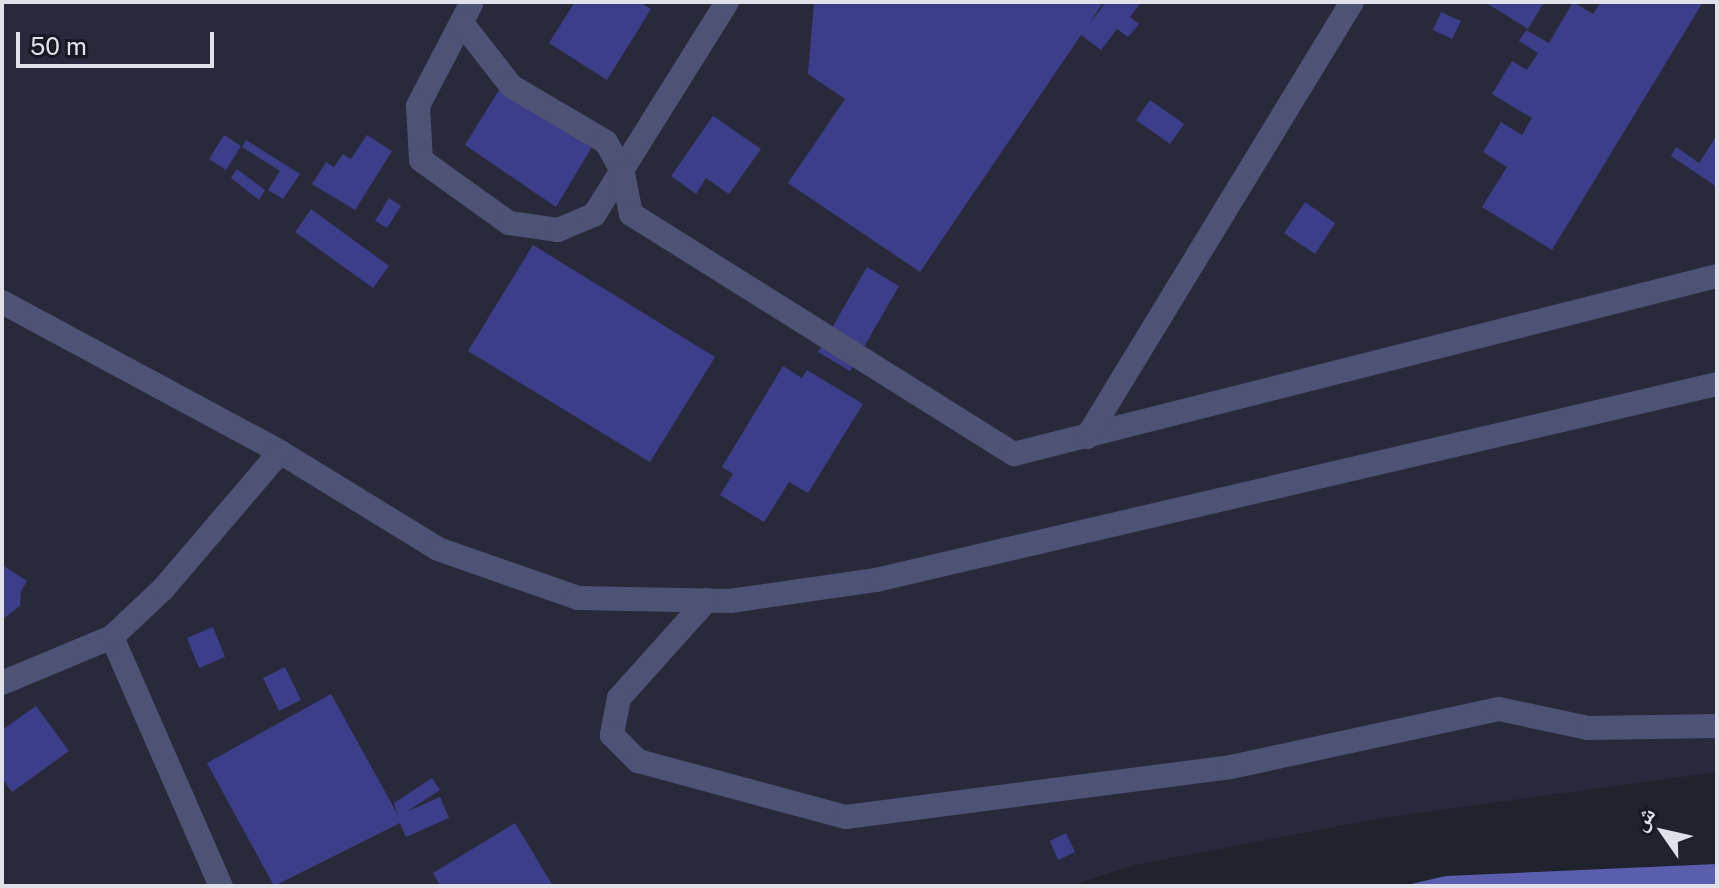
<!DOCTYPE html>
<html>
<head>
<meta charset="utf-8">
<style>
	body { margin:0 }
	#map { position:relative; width:1719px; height:888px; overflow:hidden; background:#20222d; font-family:"Public Sans","Noto Naskh Arabic",sans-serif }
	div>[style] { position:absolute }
	.built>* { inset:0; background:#282a3b }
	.water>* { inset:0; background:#5a5ead }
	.building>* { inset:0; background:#3d3e89 }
	.minor>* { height:24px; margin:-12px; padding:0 12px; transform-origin:12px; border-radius:12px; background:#4e5274 }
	span { translate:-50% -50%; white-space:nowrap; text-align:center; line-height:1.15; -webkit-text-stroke:6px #171823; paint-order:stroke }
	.frame { position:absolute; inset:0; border:4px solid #e0e1e9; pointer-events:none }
	.north { position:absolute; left:1623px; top:792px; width:80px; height:80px; -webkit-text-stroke:6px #171823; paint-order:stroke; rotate:304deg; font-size:22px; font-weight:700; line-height:32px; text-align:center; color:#e0e1e9 }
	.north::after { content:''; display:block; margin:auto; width:28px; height:36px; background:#e0e1e9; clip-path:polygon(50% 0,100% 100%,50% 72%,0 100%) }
	.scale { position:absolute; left:16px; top:32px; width:198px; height:36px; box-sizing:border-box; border:4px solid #e0e1e9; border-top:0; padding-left:10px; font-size:24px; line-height:28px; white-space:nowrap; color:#e0e1e9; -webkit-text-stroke:6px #171823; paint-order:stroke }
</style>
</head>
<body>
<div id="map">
	<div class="built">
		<i style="clip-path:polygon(2px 2px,1717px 2px,1717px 772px,1381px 818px,1135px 865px,1070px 886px,2px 886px)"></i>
	</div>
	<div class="water">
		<i style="clip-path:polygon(1717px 864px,1717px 886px,1402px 886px,1446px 876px)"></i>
	</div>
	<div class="building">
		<i style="clip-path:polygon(575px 2px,639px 2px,651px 9px,607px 80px,549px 43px)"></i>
		<i style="clip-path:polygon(814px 2px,1103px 2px,1090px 23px,1106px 2px,1141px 2px,1130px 17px,1139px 24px,1128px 37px,1117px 29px,1101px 50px,1081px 35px,920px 272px,788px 183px,845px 99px,808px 74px)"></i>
		<i style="clip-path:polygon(1485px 2px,1544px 2px,1528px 29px)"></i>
		<i style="clip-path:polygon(1573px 2px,1593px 14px,1601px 2px,1703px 2px,1552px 250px,1482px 207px,1507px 167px,1483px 152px,1501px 122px,1522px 135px,1532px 118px,1492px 94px,1512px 61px,1527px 70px,1538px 53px,1519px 41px,1526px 30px,1549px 43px)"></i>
		<i style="clip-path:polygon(1441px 12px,1461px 21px,1452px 39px,1433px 30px)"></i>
		<i style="clip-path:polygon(499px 90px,592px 147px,556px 207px,465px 145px)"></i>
		<i style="clip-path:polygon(1150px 100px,1184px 124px,1170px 144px,1136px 120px)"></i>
		<i style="clip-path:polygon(713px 116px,761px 149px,729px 194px,706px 178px,696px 194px,671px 176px)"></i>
		<i style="clip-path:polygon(224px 135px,241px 146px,226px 170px,209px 159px)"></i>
		<i style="clip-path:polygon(367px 135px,392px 151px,355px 210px,312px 184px,326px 162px,334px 167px,343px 154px,351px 159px)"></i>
		<i style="clip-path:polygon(1717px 135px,1717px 187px,1671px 156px,1676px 147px,1699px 163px)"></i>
		<i style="clip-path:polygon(246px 140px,300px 174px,283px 199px,268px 190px,280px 171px,242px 147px)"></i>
		<i style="clip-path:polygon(237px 169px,265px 190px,259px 200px,231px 178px)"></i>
		<i style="clip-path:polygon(389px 198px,401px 206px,387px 228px,375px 221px)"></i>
		<i style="clip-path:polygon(1305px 202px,1335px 223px,1315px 254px,1284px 233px)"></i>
		<i style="clip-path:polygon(311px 209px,389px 266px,373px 288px,295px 232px)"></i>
		<i style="clip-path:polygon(533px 245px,715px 357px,650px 462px,468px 351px)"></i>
		<i style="clip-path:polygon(867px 267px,899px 286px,850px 371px,818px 352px)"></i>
		<i style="clip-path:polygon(783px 366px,802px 378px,807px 370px,863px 404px,808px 493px,789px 482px,764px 522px,720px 495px,733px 474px,722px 467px)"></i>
		<i style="clip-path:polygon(2px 565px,27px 581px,11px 608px,21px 591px,20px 606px,4px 618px)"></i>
		<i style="clip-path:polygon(213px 627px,225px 657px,199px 668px,187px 638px)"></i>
		<i style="clip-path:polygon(285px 667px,301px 700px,279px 711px,263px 678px)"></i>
		<i style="clip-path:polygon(331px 694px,398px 815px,394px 803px,432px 778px,440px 790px,406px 812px,440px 797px,449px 818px,406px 837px,400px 823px,274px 886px,207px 763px)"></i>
		<i style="clip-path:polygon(36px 706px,69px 751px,12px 792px,2px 778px,2px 730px)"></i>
		<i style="clip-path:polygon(515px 823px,553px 886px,440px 886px,433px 873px)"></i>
		<i style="clip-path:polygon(1066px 833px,1075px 852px,1058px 860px,1050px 841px)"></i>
	</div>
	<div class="minor">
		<i style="left:471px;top:4px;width:115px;rotate:117.5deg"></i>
		<i style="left:418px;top:106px;width:54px;rotate:86.8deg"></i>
		<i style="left:421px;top:160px;width:108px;rotate:35.6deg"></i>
		<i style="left:509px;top:223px;width:49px;rotate:8.1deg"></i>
		<i style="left:558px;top:230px;width:39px;rotate:-23deg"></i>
		<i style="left:594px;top:215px;width:251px;rotate:-58deg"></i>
		<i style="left:462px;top:23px;width:80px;rotate:52.1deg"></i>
		<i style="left:511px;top:86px;width:110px;rotate:30.5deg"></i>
		<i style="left:606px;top:142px;width:35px;rotate:61deg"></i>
		<i style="left:623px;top:173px;width:42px;rotate:79deg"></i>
		<i style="left:631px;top:214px;width:452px;rotate:32.1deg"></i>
		<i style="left:1014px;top:454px;width:725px;rotate:-14.21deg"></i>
		<i style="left:2px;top:302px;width:316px;rotate:28.3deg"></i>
		<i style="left:280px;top:452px;width:185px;rotate:31.5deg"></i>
		<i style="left:438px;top:549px;width:148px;rotate:19.3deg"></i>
		<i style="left:578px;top:598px;width:152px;rotate:1.1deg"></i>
		<i style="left:730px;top:601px;width:148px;rotate:-8.2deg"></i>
		<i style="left:876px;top:580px;width:864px;rotate:-13.12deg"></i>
		<i style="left:1087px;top:437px;width:509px;rotate:-58.65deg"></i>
		<i style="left:707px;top:600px;width:132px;rotate:131.9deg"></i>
		<i style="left:619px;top:698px;width:38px;rotate:101deg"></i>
		<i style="left:612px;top:735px;width:37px;rotate:45deg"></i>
		<i style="left:638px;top:761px;width:215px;rotate:15.1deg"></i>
		<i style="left:846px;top:817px;width:388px;rotate:-7.4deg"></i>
		<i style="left:1231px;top:767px;width:274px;rotate:-12.2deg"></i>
		<i style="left:1499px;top:709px;width:91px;rotate:12.1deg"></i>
		<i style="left:1588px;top:728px;width:129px;rotate:-0.9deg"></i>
		<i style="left:112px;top:637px;width:272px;rotate:66.4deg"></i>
		<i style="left:2px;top:683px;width:119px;rotate:-22.7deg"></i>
		<i style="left:112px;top:637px;width:70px;rotate:-43.3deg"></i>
		<i style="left:163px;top:589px;width:180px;rotate:-49.5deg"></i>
	</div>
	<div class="frame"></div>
	<div class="north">ش</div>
	<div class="scale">50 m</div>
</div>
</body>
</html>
